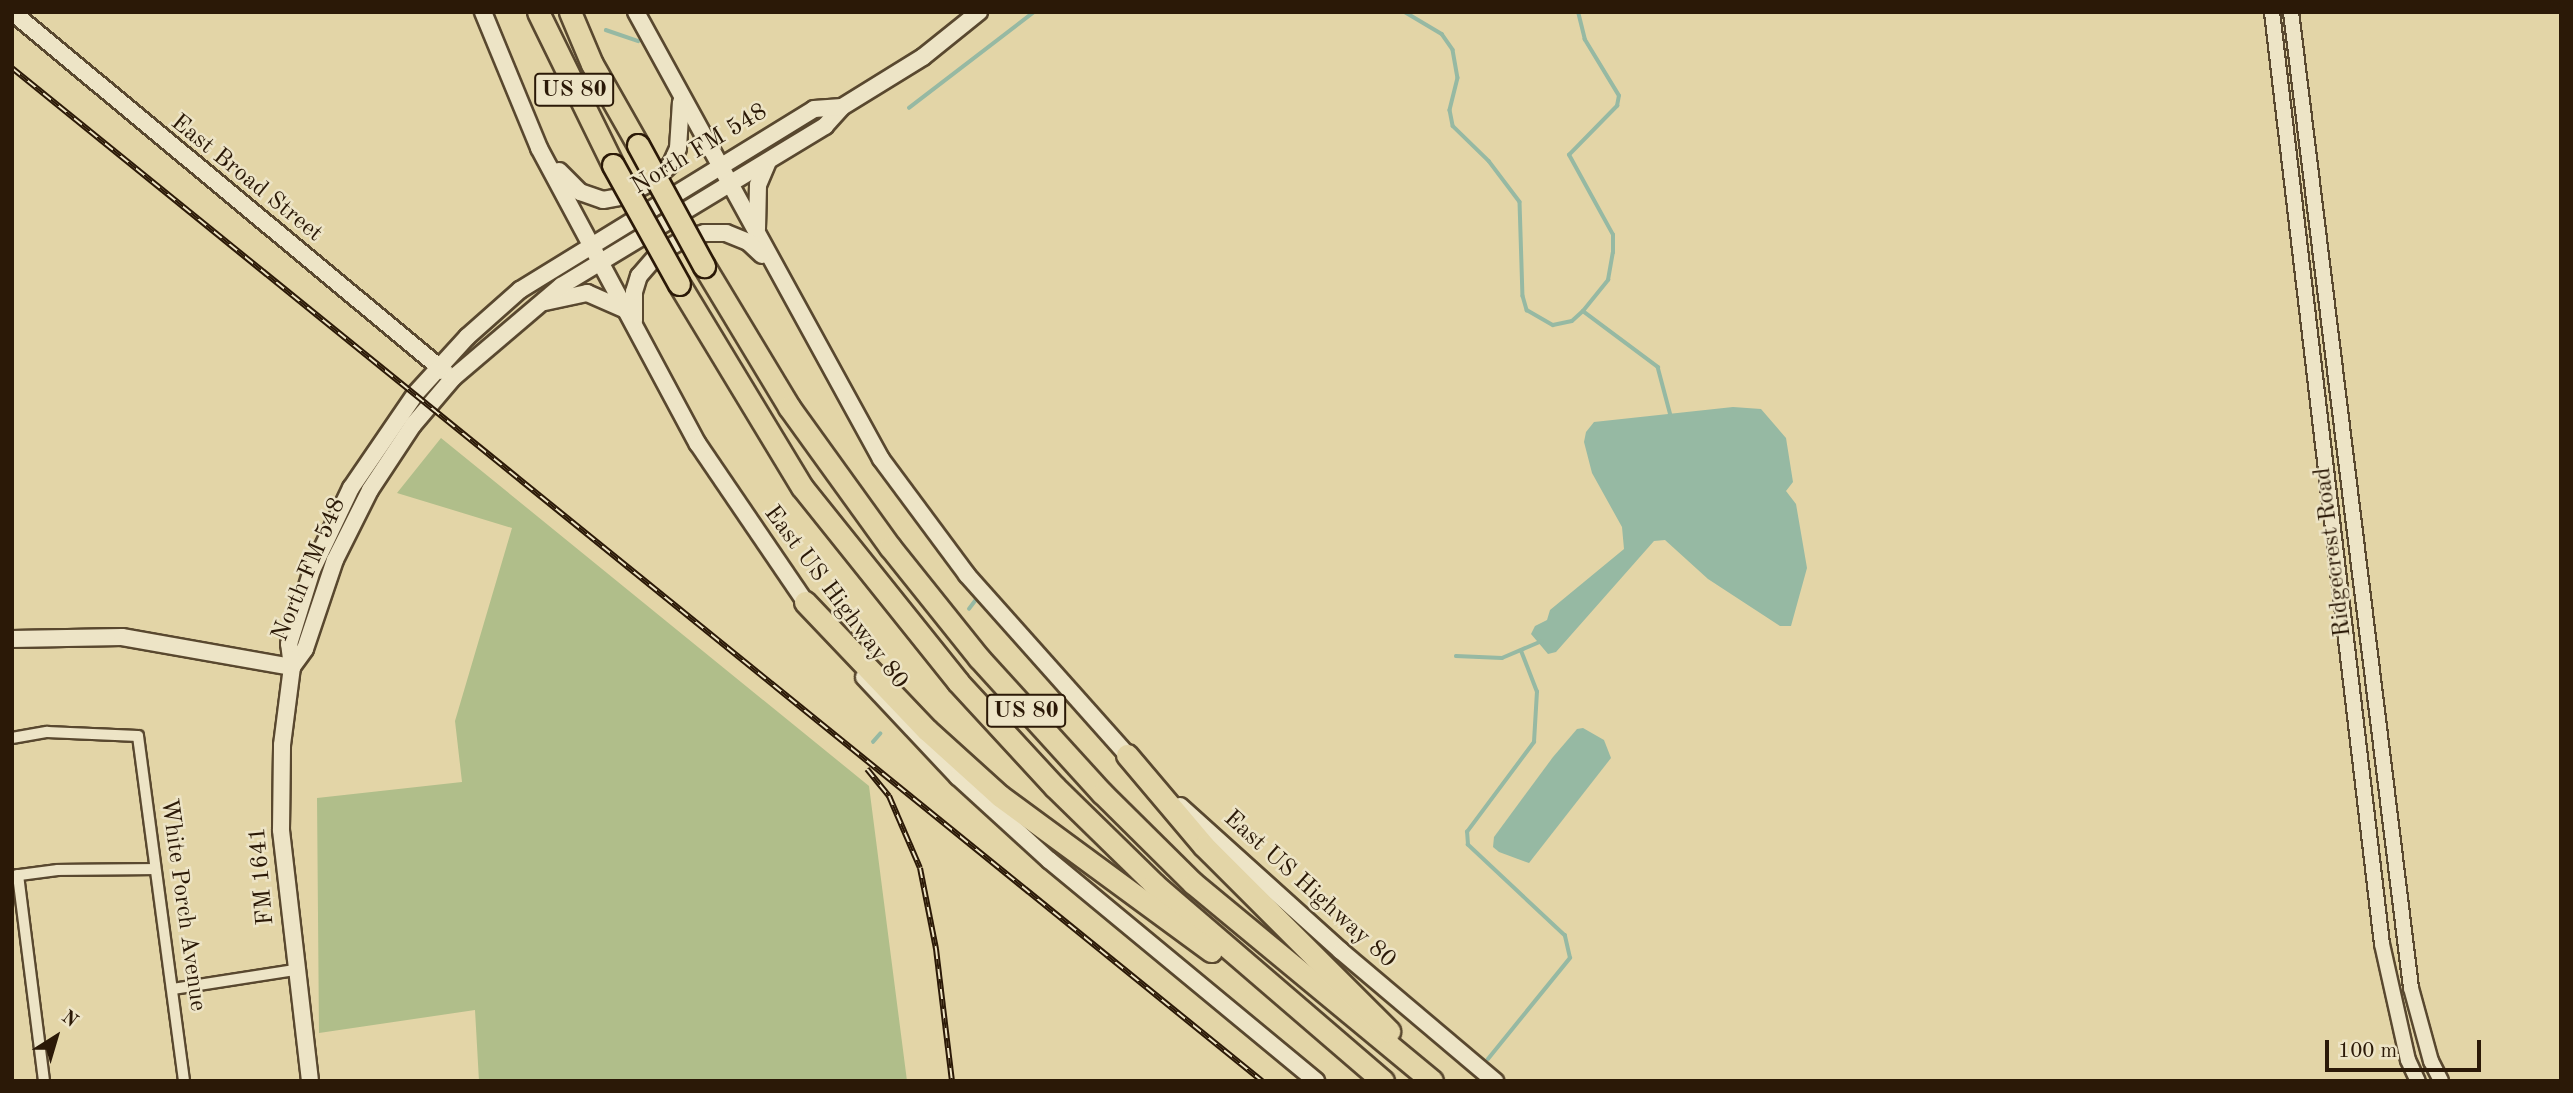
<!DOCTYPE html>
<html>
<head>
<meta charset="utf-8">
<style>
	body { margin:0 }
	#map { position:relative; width:2573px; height:1093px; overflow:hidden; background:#e3d5a7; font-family:"Old Standard TT",serif }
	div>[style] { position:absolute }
	.green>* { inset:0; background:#b0be8a }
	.water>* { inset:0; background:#96b9a3 }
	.stream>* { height:3.5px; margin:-1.75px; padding:0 1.75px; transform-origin:1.75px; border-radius:1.75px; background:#96b9a3 }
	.roads { filter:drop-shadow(2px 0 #59482f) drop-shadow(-2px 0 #59482f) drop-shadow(0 2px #59482f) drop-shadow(0 -2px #59482f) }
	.minor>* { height:10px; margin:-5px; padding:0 5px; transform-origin:5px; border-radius:5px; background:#ede4c6 }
	.tertiary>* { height:14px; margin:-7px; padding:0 7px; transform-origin:7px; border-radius:7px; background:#ede4c6 }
	.secondary>* { height:16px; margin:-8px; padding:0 8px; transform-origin:8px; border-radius:8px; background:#ede4c6 }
	.motorway>* { height:21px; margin:-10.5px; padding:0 10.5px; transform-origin:10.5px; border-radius:10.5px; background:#e3d5a7 }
	.rail>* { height:6px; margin-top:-3px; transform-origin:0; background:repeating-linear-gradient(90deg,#ede4c6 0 10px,#2b1907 0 20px); box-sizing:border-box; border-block:2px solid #2b1907 }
	.bridges { filter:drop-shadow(2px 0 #2b1907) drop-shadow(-2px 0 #2b1907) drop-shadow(0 2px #2b1907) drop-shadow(0 -2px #2b1907) }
	.motorway-bridge>* { height:21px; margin:-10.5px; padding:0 10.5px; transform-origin:10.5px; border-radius:10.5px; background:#e3d5a7 }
	span { translate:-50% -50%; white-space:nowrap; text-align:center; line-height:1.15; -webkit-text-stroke:5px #ede4c6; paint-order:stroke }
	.shield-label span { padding:2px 5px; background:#ede4c6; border:2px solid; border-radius:5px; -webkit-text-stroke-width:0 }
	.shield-label { font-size:23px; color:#2b1907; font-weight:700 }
	.street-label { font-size:24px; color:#2b1907 }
	.frame { position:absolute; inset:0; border:14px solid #2b1907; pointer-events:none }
	.north { position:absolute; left:21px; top:1002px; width:70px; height:70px; -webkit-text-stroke:5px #ede4c6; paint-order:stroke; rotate:37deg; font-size:19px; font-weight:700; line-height:28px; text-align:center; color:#2b1907 }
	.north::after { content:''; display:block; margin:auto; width:24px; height:32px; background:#2b1907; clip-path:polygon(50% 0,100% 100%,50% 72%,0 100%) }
	.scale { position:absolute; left:2325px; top:1040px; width:156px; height:32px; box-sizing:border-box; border:4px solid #2b1907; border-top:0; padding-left:9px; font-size:21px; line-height:24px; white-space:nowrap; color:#2b1907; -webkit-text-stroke:5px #ede4c6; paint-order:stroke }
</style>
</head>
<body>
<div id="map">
	<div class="green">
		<i style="clip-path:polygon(441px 438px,869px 786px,907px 1081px,479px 1081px,475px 1010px,319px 1033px,317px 798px,462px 782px,455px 721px,512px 528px,397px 493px)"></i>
	</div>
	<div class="water">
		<i style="clip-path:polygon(1733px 407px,1761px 409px,1786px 438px,1793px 482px,1786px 491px,1796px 504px,1807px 568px,1791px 626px,1780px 626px,1708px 579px,1665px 540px,1654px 541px,1556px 652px,1548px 654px,1531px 634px,1535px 626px,1547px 620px,1550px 610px,1624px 549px,1622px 527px,1592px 473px,1584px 442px,1586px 432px,1594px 422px)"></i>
		<i style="clip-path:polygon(1583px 728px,1604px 740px,1611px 758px,1529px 863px,1499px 852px,1493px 847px,1494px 837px,1553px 757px,1577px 729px)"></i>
	</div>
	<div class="stream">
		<i style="left:1405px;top:12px;width:43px;rotate:30.7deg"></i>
		<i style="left:1442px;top:34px;width:19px;rotate:55deg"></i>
		<i style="left:1453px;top:50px;width:28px;rotate:80deg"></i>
		<i style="left:1458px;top:78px;width:33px;rotate:104deg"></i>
		<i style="left:1450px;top:110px;width:16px;rotate:79deg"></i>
		<i style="left:1453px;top:126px;width:50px;rotate:44.2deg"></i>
		<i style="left:1489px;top:161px;width:51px;rotate:52.9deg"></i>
		<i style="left:1520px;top:202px;width:94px;rotate:88.2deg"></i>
		<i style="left:1523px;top:296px;width:15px;rotate:74deg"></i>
		<i style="left:1527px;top:310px;width:30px;rotate:30deg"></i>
		<i style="left:1553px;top:325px;width:19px;rotate:-12deg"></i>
		<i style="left:1572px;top:321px;width:15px;rotate:-42deg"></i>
		<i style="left:1583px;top:311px;width:40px;rotate:-51deg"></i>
		<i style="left:1608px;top:280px;width:27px;rotate:-80deg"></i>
		<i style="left:1613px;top:253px;width:18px;rotate:-90deg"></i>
		<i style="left:1613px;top:235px;width:91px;rotate:-118.8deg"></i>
		<i style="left:1569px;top:155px;width:69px;rotate:-45.6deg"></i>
		<i style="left:1617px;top:106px;width:10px;rotate:-79deg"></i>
		<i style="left:1619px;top:96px;width:66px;rotate:-121.3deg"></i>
		<i style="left:1585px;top:40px;width:29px;rotate:-104deg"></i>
		<i style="left:606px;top:30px;width:34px;rotate:19deg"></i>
		<i style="left:909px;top:108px;width:158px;rotate:-37.5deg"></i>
		<i style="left:1583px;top:311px;width:94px;rotate:36.7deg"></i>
		<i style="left:1658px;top:367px;width:51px;rotate:75.1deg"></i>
		<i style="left:969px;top:609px;width:10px;rotate:-53deg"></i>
		<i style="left:1456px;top:656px;width:46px;rotate:2.5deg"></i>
		<i style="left:1502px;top:658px;width:43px;rotate:-23deg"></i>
		<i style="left:873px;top:742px;width:11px;rotate:-49deg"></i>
		<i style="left:1488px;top:1059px;width:130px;rotate:-50.9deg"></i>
		<i style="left:1570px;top:958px;width:23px;rotate:-103deg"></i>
		<i style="left:1565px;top:936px;width:133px;rotate:-136.8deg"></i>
		<i style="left:1468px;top:845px;width:13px;rotate:-94deg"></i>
		<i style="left:1467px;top:832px;width:112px;rotate:-53.3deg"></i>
		<i style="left:1534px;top:742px;width:50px;rotate:-86.6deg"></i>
		<i style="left:1537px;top:692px;width:44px;rotate:-111.3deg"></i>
	</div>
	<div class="roads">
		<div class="minor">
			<i style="left:12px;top:738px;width:36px;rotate:-10deg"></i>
			<i style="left:47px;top:732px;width:91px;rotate:2.5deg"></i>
			<i style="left:138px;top:736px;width:348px;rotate:82.4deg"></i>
			<i style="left:18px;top:875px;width:208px;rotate:82.8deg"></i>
			<i style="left:12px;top:876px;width:46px;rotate:-7.4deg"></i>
			<i style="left:58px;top:870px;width:96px;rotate:-0.6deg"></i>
			<i style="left:173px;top:989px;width:123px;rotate:-8.9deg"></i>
		</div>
		<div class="tertiary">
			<i style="left:2272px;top:12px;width:938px;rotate:83.27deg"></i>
			<i style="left:2382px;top:944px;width:119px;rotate:77.4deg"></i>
			<i style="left:2408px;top:1060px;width:23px;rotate:65deg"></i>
			<i style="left:2291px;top:12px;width:983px;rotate:82.99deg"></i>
			<i style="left:2411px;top:988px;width:76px;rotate:74.7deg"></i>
			<i style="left:2431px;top:1061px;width:22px;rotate:63deg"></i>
		</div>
		<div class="secondary">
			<i style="left:12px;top:12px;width:563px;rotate:39.74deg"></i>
			<i style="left:483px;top:12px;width:147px;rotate:67.6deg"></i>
			<i style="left:539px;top:148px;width:336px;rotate:61.8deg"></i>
			<i style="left:698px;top:444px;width:201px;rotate:55.8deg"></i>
			<i style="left:636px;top:12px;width:510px;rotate:61.27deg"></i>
			<i style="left:881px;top:459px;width:144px;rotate:53.4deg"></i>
			<i style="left:967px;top:575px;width:249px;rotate:48.3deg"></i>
			<i style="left:559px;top:171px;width:30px;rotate:45deg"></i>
			<i style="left:580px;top:192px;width:24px;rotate:19deg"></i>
			<i style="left:603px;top:200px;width:22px;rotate:-10deg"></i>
			<i style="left:625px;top:196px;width:32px;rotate:-28deg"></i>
			<i style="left:653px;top:181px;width:25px;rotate:-43deg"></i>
			<i style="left:671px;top:164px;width:17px;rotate:-66deg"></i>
			<i style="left:678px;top:148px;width:46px;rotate:-86.3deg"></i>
			<i style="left:757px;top:229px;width:44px;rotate:-88.7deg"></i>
			<i style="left:758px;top:185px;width:26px;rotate:-67deg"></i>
			<i style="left:545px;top:302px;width:43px;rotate:-12.1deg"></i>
			<i style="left:587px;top:293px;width:43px;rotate:23.6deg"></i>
			<i style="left:634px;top:321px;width:29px;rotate:-90deg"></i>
			<i style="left:634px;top:292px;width:17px;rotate:-73deg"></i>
			<i style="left:639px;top:276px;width:28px;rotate:-49deg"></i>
			<i style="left:657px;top:255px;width:29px;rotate:-31deg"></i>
			<i style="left:682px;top:240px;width:24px;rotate:-17deg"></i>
			<i style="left:705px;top:233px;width:21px"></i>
			<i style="left:726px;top:233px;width:24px;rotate:22deg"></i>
			<i style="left:748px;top:242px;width:19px;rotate:43deg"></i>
			<i style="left:12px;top:639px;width:110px;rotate:-1deg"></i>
			<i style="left:122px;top:637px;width:173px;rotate:10deg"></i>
			<i style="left:292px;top:667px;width:22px;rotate:-54deg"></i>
			<i style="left:305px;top:649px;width:94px;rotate:-71.4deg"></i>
			<i style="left:335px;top:560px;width:78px;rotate:-63.4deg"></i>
			<i style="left:370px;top:490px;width:78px;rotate:-56.5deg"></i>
			<i style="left:413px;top:425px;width:62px;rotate:-49.6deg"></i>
			<i style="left:453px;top:378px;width:142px;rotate:-40.4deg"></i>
			<i style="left:561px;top:286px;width:309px;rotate:-31.2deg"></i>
			<i style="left:825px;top:126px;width:25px;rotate:-48deg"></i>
			<i style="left:842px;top:107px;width:95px;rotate:-31.7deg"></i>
			<i style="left:923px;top:57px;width:72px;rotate:-38.8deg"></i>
			<i style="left:864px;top:677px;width:137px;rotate:46.8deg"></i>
			<i style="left:958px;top:777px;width:123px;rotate:42.4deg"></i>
			<i style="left:1049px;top:860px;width:347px;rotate:39.6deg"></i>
			<i style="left:1180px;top:806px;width:217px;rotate:42deg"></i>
			<i style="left:1341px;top:951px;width:202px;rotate:40.2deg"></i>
			<i style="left:310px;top:1081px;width:253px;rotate:-96.6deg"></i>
			<i style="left:281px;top:830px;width:85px;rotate:-89.3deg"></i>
			<i style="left:282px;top:745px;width:79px;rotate:-82.7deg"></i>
			<i style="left:292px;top:667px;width:23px;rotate:-97deg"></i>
			<i style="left:289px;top:644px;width:77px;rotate:-72.7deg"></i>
			<i style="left:312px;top:570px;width:91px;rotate:-64.6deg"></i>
			<i style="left:351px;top:488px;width:115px;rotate:-55.6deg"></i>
			<i style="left:416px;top:393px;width:76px;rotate:-47.7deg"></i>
			<i style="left:467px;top:337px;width:71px;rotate:-41.6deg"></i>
			<i style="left:520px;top:290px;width:345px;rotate:-31.6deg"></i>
			<i style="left:814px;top:109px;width:28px;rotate:-4deg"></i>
		</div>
		<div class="motorway">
			<i style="left:538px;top:12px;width:170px;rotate:63.9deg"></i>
			<i style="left:570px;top:12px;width:56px;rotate:67.1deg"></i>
			<i style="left:592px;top:64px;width:93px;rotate:60.4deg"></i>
			<i style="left:704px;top:266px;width:165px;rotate:58.9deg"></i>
			<i style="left:789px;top:407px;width:173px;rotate:54.2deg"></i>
			<i style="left:890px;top:547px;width:142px;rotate:51.3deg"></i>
			<i style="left:979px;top:658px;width:183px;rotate:47.7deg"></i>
			<i style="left:1102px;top:793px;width:128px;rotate:44.7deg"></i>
			<i style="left:1193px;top:883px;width:310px;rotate:39.6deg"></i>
			<i style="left:679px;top:284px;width:237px;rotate:58.8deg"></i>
			<i style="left:802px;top:487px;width:250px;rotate:51.3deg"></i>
			<i style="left:958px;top:682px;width:143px;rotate:47.3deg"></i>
			<i style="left:1055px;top:787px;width:139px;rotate:44.4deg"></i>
			<i style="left:1154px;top:884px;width:302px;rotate:40.7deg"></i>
			<i style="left:805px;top:602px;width:177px;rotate:46.4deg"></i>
			<i style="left:927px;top:730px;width:98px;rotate:42.1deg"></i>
			<i style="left:1000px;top:796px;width:262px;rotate:36.3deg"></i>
			<i style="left:1127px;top:755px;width:119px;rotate:49.8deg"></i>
			<i style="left:1204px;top:846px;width:262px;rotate:45deg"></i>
		</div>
	</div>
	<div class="rail">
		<i style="left:12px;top:68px;width:1609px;rotate:39.02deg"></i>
		<i style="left:867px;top:769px;width:35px;rotate:51deg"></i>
		<i style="left:889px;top:796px;width:78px;rotate:66.7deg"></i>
		<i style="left:920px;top:868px;width:83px;rotate:78.8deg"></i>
		<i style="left:936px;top:949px;width:133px;rotate:83.1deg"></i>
	</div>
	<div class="bridges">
		<div class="motorway-bridge">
			<i style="left:638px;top:145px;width:138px;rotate:61.4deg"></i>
			<i style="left:613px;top:165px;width:136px;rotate:61deg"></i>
		</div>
	</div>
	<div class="shield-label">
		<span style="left:574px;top:90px">US 80</span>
		<span style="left:1026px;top:711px">US 80</span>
	</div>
	<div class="street-label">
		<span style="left:700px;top:150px;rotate:-31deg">North FM 548</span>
		<span style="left:246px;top:179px;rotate:39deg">East Broad Street</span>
		<span style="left:2334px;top:552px;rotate:-97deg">Ridgecrest Road</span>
		<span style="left:310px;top:570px;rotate:-67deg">North FM 548</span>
		<span style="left:835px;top:598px;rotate:53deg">East US Highway 80</span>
		<span style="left:263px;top:876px;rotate:-95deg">FM 1641</span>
		<span style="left:1309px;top:890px;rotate:42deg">East US Highway 80</span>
		<span style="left:182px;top:905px;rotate:82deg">White Porch Avenue</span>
	</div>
	<div class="frame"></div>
	<div class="north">N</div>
	<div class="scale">100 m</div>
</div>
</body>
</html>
